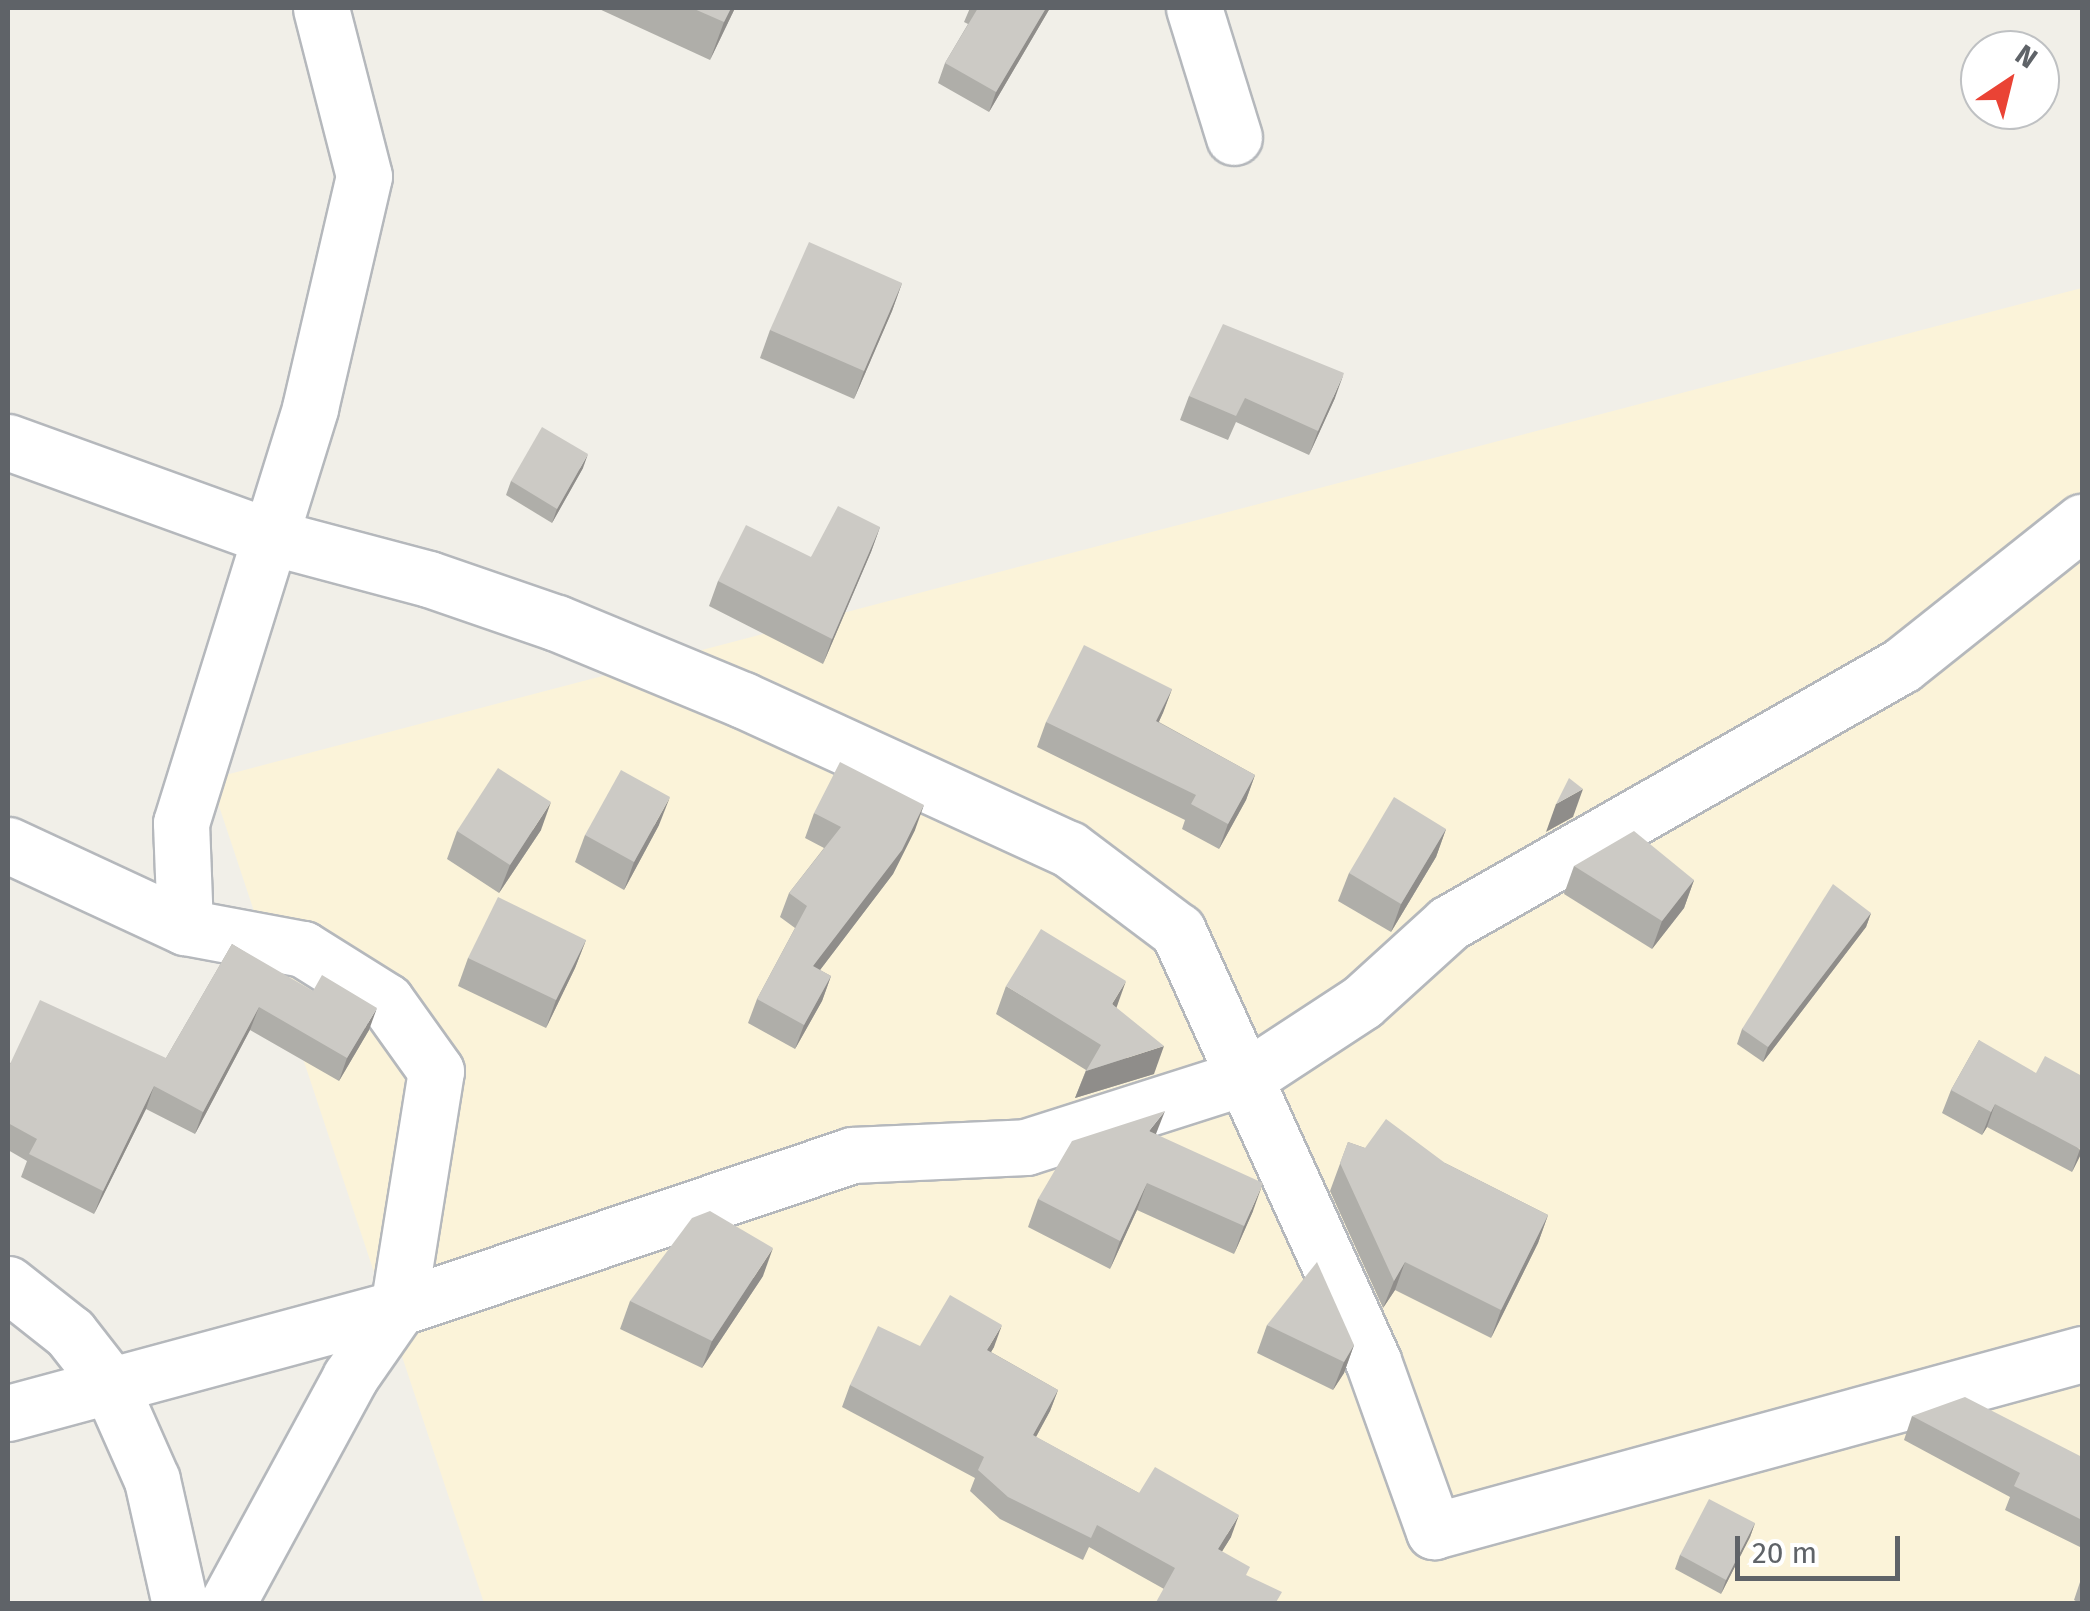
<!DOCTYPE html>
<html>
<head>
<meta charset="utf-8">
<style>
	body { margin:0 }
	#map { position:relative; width:2090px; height:1611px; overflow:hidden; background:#f1efe8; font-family:"Fira Sans",sans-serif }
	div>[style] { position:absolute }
	.sand>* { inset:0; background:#fbf3d9 }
	.roads { filter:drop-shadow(2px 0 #b5b8bc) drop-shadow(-2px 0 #b5b8bc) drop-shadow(0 2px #b5b8bc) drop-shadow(0 -2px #b5b8bc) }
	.minor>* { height:55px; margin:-27.5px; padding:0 27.5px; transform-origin:27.5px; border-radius:27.5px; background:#fff }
	.wall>* { inset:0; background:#afaea9 }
	.shaded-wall>* { inset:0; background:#8f8d8a }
	.building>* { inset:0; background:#cccac5 }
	span { translate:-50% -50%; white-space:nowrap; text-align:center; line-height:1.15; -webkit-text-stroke:9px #fff; paint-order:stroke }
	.frame { position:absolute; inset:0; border:10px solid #5f6368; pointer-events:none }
	.north { position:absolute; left:1960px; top:30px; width:100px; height:100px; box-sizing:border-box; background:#fff; border:2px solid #bfc1c3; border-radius:50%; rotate:35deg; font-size:28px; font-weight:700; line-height:40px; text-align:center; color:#5f6368 }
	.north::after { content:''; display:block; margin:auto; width:35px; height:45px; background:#ea4335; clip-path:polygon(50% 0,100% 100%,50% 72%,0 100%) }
	.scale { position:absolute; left:1735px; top:1536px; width:165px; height:45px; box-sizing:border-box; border:5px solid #5f6368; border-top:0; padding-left:12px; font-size:30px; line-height:35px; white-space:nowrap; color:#5f6368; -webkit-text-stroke:8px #fff; paint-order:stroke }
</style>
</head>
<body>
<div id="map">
	<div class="sand">
		<i style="clip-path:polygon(2082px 288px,2082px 1603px,484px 1603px,210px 779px)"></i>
	</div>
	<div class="roads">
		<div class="minor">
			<i style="left:1194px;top:8px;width:135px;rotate:72.8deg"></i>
			<i style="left:8px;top:442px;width:280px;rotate:19.9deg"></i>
			<i style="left:271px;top:537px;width:163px;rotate:14.9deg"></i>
			<i style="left:429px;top:579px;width:135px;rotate:19deg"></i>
			<i style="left:557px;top:623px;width:201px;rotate:22.5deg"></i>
			<i style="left:743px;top:700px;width:358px;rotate:24.6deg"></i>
			<i style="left:1069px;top:849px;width:136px;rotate:37deg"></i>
			<i style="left:1178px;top:931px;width:472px;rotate:65.6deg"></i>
			<i style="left:1373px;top:1361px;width:181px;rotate:70.3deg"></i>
			<i style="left:1434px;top:1531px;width:672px;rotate:-15.28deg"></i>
			<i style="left:8px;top:845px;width:195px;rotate:24.9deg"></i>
			<i style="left:8px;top:1284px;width:79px;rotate:38.3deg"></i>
			<i style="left:70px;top:1333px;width:63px;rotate:52deg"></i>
			<i style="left:109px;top:1383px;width:106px;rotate:66.1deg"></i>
			<i style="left:152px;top:1480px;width:127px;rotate:77.3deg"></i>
			<i style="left:8px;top:1413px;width:404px;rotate:-15.1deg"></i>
			<i style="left:398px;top:1308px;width:479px;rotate:-18.6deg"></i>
			<i style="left:852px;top:1155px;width:174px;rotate:-2.6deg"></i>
			<i style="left:1026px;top:1147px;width:234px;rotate:-17.7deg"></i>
			<i style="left:1249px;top:1076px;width:135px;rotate:-33.2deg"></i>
			<i style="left:1362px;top:1002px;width:118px;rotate:-42.2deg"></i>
			<i style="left:1449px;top:923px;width:521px;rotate:-29.66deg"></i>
			<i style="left:1902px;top:665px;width:230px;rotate:-38.5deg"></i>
			<i style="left:227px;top:1604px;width:258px;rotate:-61.5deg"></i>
			<i style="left:350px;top:1377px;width:84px;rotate:-55.2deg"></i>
			<i style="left:398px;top:1308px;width:240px;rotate:-80.9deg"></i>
			<i style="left:436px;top:1071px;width:86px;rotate:-125.5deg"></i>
			<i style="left:386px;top:1001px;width:98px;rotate:-147.9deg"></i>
			<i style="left:303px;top:949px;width:120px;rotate:-169.4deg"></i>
			<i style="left:185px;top:927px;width:104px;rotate:-92.2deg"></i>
			<i style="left:181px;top:823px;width:435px;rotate:-72.7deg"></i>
			<i style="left:310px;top:408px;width:238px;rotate:-76.9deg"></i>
			<i style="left:364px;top:176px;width:173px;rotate:-104.4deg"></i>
		</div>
	</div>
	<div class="wall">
		<i style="clip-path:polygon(597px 8px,735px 8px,710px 60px)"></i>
		<i style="clip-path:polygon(970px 8px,1050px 8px,989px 112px,938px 83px,945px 63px,968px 24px,964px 22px)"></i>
		<i style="clip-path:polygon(902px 283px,892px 311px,854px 399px,760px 358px,770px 330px)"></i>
		<i style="clip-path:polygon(1189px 396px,1335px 398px,1309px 455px,1236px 422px,1228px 440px,1180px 420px)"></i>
		<i style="clip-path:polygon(583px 468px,552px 523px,506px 495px,511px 481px)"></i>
		<i style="clip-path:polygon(880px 527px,871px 552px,823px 664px,709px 606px,718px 581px,811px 557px)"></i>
		<i style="clip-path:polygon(1172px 689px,1159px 722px,1255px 775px,1246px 800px,1219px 849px,1182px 829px,1185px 820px,1037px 747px,1046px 722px)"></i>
		<i style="clip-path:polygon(814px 813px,915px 830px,893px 874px,820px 970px,831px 976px,822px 1001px,795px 1049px,748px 1023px,757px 999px,795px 928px,780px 917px,789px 893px,824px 848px,805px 838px)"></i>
		<i style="clip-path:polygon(659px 825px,624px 890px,575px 862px,585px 835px)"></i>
		<i style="clip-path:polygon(1446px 829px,1436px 857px,1391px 932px,1338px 901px,1349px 873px)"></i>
		<i style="clip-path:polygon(541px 830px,499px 893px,447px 859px,457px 831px)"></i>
		<i style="clip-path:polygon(1574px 866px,1694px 880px,1684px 908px,1652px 949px,1564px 894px)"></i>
		<i style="clip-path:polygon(1871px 913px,1866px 927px,1763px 1062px,1737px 1044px,1742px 1029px)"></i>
		<i style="clip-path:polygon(586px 940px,575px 968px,546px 1028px,458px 986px,468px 958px)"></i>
		<i style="clip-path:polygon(232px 944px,369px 1030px,339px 1081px,250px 1030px,195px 1134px,146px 1109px,94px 1214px,21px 1177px,27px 1161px,8px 1150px,8px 1063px,166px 1058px)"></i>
		<i style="clip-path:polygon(1006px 986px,1154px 1074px,1075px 1098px,1086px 1070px,996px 1014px)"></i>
		<i style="clip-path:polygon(1979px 1040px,2082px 1152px,2072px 1172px,1987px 1127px,1982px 1135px,1942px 1113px,1951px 1090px)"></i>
		<i style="clip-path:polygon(1156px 1134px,1253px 1211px,1234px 1254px,1137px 1210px,1110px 1269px,1028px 1227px,1038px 1199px)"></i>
		<i style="clip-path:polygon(1348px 1142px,1365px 1148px,1445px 1163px,1548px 1215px,1538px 1243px,1491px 1338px,1395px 1290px,1383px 1308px,1330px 1191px)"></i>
		<i style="clip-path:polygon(763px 1276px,702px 1368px,620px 1329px,630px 1301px)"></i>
		<i style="clip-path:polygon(1267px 1325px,1354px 1345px,1344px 1373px,1333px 1390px,1257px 1353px)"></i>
		<i style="clip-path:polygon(920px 1346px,994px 1347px,991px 1352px,1058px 1390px,1050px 1411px,1036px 1437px,1139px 1493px,1231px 1537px,1222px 1551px,1164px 1589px,1089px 1547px,1083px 1560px,1000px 1519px,970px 1491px,975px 1478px,842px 1407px,850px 1385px)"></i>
		<i style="clip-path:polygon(1912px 1416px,2082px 1457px,2082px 1548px,2005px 1510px,2010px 1497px,1904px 1440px)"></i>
		<i style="clip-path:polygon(1755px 1523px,1750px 1537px,1721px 1594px,1675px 1569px,1680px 1555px)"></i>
		<i style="clip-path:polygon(2082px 1576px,2082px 1604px,2081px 1604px,2074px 1600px)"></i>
	</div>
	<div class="shaded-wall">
		<i style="clip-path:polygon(731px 8px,735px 8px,710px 60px,724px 22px)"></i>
		<i style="clip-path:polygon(1046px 8px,1050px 8px,989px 112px,996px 92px)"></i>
		<i style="clip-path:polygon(902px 283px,892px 311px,854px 399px,864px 371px)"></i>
		<i style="clip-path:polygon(1344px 373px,1335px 398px,1309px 455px,1318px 431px)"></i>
		<i style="clip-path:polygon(588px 454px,583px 468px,552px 523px,557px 509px)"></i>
		<i style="clip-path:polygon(880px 527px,871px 552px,823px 664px,832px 639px)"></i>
		<i style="clip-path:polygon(1172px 689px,1163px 713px,1147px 746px,1156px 721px)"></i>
		<i style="clip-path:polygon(1255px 775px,1246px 800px,1219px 849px,1228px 824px)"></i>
		<i style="clip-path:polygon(1583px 789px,1573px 817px,1546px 832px,1556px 804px)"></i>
		<i style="clip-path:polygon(670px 797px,659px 825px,624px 890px,634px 862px)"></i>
		<i style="clip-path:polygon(551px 802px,541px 830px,499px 893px,510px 865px)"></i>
		<i style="clip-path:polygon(924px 805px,915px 830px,893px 874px,804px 991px,813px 966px)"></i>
		<i style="clip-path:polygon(1446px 829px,1436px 857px,1391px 932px,1401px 904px)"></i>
		<i style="clip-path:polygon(1694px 880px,1684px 908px,1652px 949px,1662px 921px)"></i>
		<i style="clip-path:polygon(1871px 913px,1866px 927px,1763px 1062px,1768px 1047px)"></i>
		<i style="clip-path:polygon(586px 940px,575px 968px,546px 1028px,556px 1000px)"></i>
		<i style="clip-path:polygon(831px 976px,822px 1001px,795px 1049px,804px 1025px)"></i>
		<i style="clip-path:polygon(1126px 981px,1116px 1009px,1112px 1004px)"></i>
		<i style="clip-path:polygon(259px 1007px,250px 1030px,195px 1134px,203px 1112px)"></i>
		<i style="clip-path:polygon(377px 1008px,369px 1030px,339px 1081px,347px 1058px)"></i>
		<i style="clip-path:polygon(1164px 1046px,1154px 1074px,1075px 1098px,1086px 1071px)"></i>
		<i style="clip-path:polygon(154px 1086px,146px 1109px,94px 1214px,103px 1191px)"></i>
		<i style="clip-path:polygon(1995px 1104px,1987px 1127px,1982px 1135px,1991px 1112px)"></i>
		<i style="clip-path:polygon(1165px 1111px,1154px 1139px,1149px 1131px)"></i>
		<i style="clip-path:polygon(2082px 1145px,2082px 1152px,2072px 1172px,2080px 1149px)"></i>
		<i style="clip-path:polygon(1147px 1183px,1137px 1210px,1110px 1269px,1120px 1241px)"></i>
		<i style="clip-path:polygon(1263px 1183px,1253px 1211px,1234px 1254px,1244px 1226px)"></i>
		<i style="clip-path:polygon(1548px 1215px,1538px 1243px,1491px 1338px,1501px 1310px)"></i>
		<i style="clip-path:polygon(773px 1248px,763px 1276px,702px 1368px,712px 1341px)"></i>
		<i style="clip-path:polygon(1405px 1262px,1395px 1290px,1383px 1308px,1394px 1281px)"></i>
		<i style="clip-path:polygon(1002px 1325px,994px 1347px,979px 1372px,987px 1350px)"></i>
		<i style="clip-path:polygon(1354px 1345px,1344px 1373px,1333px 1390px,1344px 1362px)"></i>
		<i style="clip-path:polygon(1058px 1390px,1050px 1411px,1025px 1457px,1033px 1435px)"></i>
		<i style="clip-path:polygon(1239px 1515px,1231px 1537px,1210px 1571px,1218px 1549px)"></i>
		<i style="clip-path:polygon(1755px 1523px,1750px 1537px,1721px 1594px,1726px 1580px)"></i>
	</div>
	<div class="building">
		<i style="clip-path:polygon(692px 8px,731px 8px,724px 22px)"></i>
		<i style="clip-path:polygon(978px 8px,1046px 8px,996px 92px,945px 63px)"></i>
		<i style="clip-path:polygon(809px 242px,902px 283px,864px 371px,770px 330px)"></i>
		<i style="clip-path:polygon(1223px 324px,1344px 373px,1318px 431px,1245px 398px,1236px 416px,1189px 396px)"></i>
		<i style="clip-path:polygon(542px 427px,588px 454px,557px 509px,511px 481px)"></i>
		<i style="clip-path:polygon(838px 506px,880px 527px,832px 639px,718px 581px,746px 525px,811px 557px)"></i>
		<i style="clip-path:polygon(1084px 645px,1172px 689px,1156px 721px,1255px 775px,1228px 824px,1191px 804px,1196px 795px,1046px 722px)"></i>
		<i style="clip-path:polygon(840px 762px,924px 805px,902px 850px,813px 966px,831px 976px,804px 1025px,757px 999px,807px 906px,789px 893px,841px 827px,814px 813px)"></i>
		<i style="clip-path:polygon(498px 768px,551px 802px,510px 865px,457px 831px)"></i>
		<i style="clip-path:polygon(621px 770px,670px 797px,634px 862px,585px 835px)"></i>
		<i style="clip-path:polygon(1569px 778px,1583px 789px,1556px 804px)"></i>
		<i style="clip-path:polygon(1394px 797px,1446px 829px,1401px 904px,1349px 873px)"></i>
		<i style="clip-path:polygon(1634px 831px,1694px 880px,1662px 921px,1574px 866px)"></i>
		<i style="clip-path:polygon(1833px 884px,1871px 913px,1768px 1047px,1742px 1029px)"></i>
		<i style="clip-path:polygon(498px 897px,586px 940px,556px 1000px,468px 958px)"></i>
		<i style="clip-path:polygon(1041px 929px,1126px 981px,1112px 1004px,1164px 1046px,1086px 1071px,1101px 1045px,1006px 986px)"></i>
		<i style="clip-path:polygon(232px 944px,313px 991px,322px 975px,377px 1008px,347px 1058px,259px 1007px,203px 1112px,154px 1086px,103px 1191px,29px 1154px,37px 1139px,8px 1123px,8px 1063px,10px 1064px,40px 1000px,166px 1058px)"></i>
		<i style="clip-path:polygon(1979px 1040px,2036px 1073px,2045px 1056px,2082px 1076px,2082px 1145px,2080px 1149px,1995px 1104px,1991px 1112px,1951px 1090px)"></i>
		<i style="clip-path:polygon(1165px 1111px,1149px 1131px,1263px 1183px,1244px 1226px,1147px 1183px,1120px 1241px,1038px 1199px,1072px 1141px)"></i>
		<i style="clip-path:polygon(1386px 1119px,1445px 1163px,1548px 1215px,1501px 1310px,1405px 1262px,1394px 1281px,1340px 1163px,1348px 1142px,1365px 1148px)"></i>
		<i style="clip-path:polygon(710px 1211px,773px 1248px,712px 1341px,630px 1301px,692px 1218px)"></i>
		<i style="clip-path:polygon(1317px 1262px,1354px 1345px,1344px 1362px,1267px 1325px)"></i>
		<i style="clip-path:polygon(950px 1295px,1002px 1325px,987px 1350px,1058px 1390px,1033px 1435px,1139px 1493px,1155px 1467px,1239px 1515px,1218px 1549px,1250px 1567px,1246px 1575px,1282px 1592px,1275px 1604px,1155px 1604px,1175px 1568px,1097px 1525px,1091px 1538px,1008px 1497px,978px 1470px,984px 1457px,850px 1385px,878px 1326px,920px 1346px)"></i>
		<i style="clip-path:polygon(1965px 1397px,2082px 1457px,2082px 1520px,2014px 1486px,2020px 1473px,1912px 1416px)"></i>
		<i style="clip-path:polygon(1709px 1499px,1755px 1523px,1726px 1580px,1680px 1555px)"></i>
	</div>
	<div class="frame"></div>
	<div class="north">N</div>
	<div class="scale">20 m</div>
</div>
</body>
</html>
